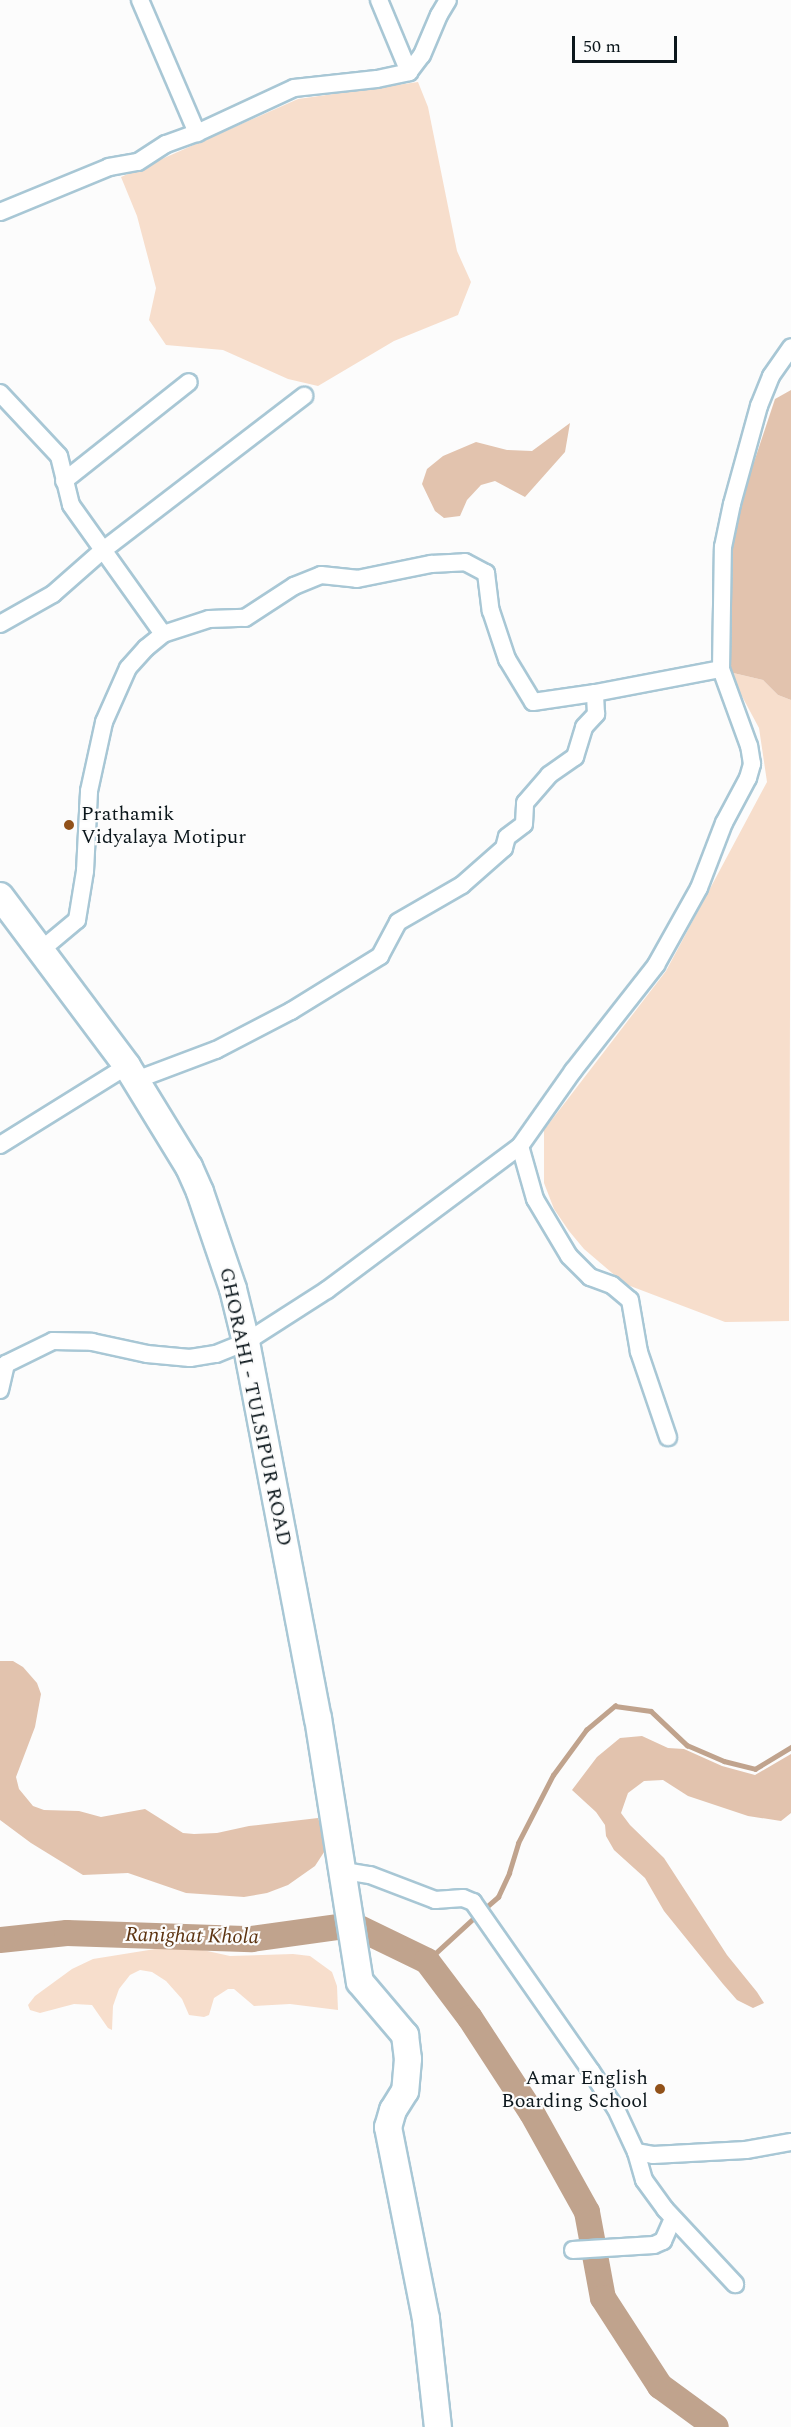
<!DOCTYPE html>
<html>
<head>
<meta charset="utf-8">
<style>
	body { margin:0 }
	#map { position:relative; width:791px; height:2427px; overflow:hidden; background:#fcfcfc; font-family:Spectral,serif }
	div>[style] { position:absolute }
	.green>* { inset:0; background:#f7decc }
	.forest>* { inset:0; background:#e2c3ae }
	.stream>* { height:4.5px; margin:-2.25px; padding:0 2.25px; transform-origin:2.25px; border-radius:2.25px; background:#c0a38d }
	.river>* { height:26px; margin:-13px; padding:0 13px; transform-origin:13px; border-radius:13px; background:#c0a38d }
	.roads { filter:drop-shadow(2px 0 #a8c7d5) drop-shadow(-2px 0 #a8c7d5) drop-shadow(0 2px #a8c7d5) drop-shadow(0 -2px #a8c7d5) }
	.street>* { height:16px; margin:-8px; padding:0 8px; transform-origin:8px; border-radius:8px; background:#fff }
	.primary>* { height:26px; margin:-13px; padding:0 13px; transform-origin:13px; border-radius:13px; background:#fff }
	.dots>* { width:16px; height:16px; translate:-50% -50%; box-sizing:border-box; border:3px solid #fcfcfc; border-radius:50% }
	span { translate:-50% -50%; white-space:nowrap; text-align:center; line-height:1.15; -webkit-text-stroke:4.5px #fcfcfc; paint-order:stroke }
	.poi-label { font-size:20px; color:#0c171c }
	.left { translate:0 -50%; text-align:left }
	.right { translate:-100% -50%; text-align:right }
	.street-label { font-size:20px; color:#0c171c }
	.water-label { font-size:21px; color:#5d3411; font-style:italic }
	.scale { position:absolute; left:572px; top:36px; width:105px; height:27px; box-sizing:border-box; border:3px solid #0c171c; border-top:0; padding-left:8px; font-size:18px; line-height:21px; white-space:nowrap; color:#0c171c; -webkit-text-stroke:4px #fcfcfc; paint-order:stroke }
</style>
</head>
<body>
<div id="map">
	<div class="green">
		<i style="clip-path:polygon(418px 82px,428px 107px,457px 251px,471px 282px,458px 315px,394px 341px,318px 386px,288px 379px,223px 350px,166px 345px,149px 320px,156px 288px,137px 216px,121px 177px,298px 99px)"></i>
		<i style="clip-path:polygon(729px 672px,763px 680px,778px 695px,791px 700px,789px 1321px,725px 1322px,625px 1284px,584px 1249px,569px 1231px,554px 1209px,544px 1183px,544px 1130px,666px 971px,767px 782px,759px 728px)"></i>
		<i style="clip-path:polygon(180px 1945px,230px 1956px,293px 1954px,310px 1956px,332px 1972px,337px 1986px,338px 2010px,290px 2004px,254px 2006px,234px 1989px,228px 1989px,214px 1998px,209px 2015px,204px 2017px,189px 2015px,182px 1999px,166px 1981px,152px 1972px,140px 1970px,130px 1975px,119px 1989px,113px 2006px,112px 2030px,108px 2028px,92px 2005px,74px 2004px,40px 2013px,30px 2010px,28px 2005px,35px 1996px,72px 1969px,93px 1959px)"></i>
	</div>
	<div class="forest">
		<i style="clip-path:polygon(791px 390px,791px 700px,778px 695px,763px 680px,729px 672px,726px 615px,735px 519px,775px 399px)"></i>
		<i style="clip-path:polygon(570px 423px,565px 452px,525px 497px,495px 481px,481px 485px,467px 500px,460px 516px,444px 518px,435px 511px,422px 484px,427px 469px,443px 456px,476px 442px,507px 450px,532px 451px)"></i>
		<i style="clip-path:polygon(0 1661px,13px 1661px,23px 1667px,37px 1683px,41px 1694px,35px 1727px,16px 1777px,19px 1789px,33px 1806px,44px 1810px,79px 1811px,101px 1817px,145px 1809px,183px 1833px,194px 1834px,217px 1833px,249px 1826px,318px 1818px,328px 1846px,315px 1866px,288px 1885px,267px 1893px,244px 1897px,186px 1893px,128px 1873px,83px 1875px,31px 1843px,0 1820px)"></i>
		<i style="clip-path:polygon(642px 1736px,668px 1748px,684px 1749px,722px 1766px,755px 1775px,791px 1754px,791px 1813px,781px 1821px,748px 1816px,688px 1796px,663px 1780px,644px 1781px,628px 1793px,621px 1813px,630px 1825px,664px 1858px,727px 1955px,757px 1992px,764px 2003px,753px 2008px,737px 2000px,723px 1984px,664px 1911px,645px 1878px,614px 1850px,606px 1836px,605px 1825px,596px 1812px,572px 1790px,597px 1757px,620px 1738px)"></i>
	</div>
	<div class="stream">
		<i style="left:483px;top:1910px;width:20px;rotate:-41deg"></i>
		<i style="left:498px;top:1897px;width:26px;rotate:-65deg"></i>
		<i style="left:509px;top:1873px;width:31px;rotate:-73deg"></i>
		<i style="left:518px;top:1843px;width:76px;rotate:-62.8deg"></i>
		<i style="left:553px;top:1775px;width:56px;rotate:-53.7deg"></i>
		<i style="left:586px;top:1730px;width:38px;rotate:-40deg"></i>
		<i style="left:615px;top:1706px;width:36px;rotate:8deg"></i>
		<i style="left:651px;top:1711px;width:50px;rotate:43.4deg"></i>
		<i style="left:687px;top:1745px;width:40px;rotate:23.4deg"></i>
		<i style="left:724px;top:1761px;width:32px;rotate:14deg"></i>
		<i style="left:755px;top:1769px;width:42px;rotate:-31.4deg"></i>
		<i style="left:427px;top:1961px;width:68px;rotate:-42.6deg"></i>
	</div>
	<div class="river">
		<i style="left:0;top:1940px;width:67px;rotate:-6deg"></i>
		<i style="left:67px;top:1933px;width:185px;rotate:1.9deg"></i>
		<i style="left:252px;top:1939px;width:102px;rotate:-7.9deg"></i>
		<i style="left:353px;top:1925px;width:82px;rotate:25.9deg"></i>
		<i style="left:427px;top:1961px;width:71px;rotate:53deg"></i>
		<i style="left:470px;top:2018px;width:113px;rotate:56.9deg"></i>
		<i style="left:532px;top:2113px;width:113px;rotate:60.9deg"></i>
		<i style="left:587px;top:2212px;width:87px;rotate:79.5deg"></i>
		<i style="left:603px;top:2298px;width:105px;rotate:57.1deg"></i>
		<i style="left:660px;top:2386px;width:69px;rotate:36.2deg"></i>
	</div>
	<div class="roads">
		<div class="street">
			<i style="left:140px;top:0;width:145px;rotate:66.8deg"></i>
			<i style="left:379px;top:0;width:78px;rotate:67.4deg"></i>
			<i style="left:0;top:212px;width:118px;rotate:-22.4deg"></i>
			<i style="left:109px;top:167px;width:29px;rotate:-10deg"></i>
			<i style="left:138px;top:162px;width:33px;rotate:-33deg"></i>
			<i style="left:166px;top:144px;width:33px;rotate:-20deg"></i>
			<i style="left:197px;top:133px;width:107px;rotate:-24.9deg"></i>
			<i style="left:294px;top:88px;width:83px;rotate:-6.2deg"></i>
			<i style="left:377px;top:79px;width:33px;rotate:-12deg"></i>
			<i style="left:409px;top:72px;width:21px;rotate:-53deg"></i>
			<i style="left:422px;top:55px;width:43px;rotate:-67deg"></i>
			<i style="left:439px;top:15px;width:17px;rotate:-59deg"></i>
			<i style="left:0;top:393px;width:86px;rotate:46.9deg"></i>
			<i style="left:59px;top:456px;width:50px;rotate:76.2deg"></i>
			<i style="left:71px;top:505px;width:158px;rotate:54.5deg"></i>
			<i style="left:64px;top:481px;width:159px;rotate:-38.4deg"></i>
			<i style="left:0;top:624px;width:61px;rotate:-29.5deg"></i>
			<i style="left:53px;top:594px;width:65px;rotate:-41.3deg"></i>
			<i style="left:102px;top:551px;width:255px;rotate:-37.5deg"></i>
			<i style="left:41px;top:950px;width:47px;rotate:-39.8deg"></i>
			<i style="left:77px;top:920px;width:50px;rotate:-80.7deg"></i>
			<i style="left:85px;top:871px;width:80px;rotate:-87.1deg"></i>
			<i style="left:89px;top:791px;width:71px;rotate:-77.7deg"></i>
			<i style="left:104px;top:722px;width:59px;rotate:-66deg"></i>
			<i style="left:128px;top:668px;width:27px;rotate:-48deg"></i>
			<i style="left:146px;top:648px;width:22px;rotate:-39deg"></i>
			<i style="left:163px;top:634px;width:48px;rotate:-18.1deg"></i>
			<i style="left:209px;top:619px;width:36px;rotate:-2deg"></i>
			<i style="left:245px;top:618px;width:59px;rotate:-33.1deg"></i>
			<i style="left:294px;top:586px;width:29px;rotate:-22deg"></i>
			<i style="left:321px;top:575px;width:36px;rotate:6deg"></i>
			<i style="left:357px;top:579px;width:76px;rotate:-11.5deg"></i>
			<i style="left:431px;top:564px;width:34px;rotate:-3deg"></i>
			<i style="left:465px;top:562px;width:24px;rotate:28deg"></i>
			<i style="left:486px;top:573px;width:38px;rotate:83deg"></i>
			<i style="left:491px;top:611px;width:51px;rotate:71.6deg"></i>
			<i style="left:507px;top:659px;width:50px;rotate:58.8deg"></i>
			<i style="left:533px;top:702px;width:63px;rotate:-8.3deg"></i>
			<i style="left:595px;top:693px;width:128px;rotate:-10.8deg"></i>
			<i style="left:136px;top:1080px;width:85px;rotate:-20.6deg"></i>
			<i style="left:216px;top:1050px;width:85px;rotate:-27.5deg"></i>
			<i style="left:291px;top:1011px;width:105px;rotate:-31.7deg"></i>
			<i style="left:380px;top:956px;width:38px;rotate:-62deg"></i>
			<i style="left:398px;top:922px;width:74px;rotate:-30deg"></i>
			<i style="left:462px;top:885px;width:56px;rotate:-41.4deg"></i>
			<i style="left:504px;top:848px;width:11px;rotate:-75deg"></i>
			<i style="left:507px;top:837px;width:21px;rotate:-37deg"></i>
			<i style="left:524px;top:824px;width:21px;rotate:-87deg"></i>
			<i style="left:525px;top:803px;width:37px;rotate:-49deg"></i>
			<i style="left:549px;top:775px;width:32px;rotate:-35deg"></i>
			<i style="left:575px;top:757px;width:31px;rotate:-73deg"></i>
			<i style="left:584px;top:727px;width:18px;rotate:-47deg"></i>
			<i style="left:596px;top:714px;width:21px;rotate:-93deg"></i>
			<i style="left:0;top:1145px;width:150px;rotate:-31.9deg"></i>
			<i style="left:520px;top:1146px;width:55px;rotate:74.2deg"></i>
			<i style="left:535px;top:1199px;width:66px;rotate:59.2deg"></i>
			<i style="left:569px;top:1256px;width:30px;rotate:45deg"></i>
			<i style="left:590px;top:1277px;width:23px;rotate:20deg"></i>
			<i style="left:612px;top:1285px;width:23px;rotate:40deg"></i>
			<i style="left:630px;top:1300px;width:53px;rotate:80.2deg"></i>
			<i style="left:639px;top:1352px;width:90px;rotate:71.2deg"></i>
			<i style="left:0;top:1390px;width:27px;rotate:-77deg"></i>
			<i style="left:6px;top:1364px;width:52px;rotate:-26.1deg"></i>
			<i style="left:53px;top:1341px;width:39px;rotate:1deg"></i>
			<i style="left:92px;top:1342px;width:56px;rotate:12.3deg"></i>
			<i style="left:147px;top:1354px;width:43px;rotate:5.3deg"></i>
			<i style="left:190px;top:1358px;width:26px;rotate:-9deg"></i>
			<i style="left:216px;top:1354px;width:32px;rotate:-22deg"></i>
			<i style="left:246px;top:1342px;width:96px;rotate:-32.7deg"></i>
			<i style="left:327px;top:1290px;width:241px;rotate:-36.7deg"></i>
			<i style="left:520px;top:1146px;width:92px;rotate:-54.8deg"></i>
			<i style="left:573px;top:1071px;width:135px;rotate:-51.9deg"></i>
			<i style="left:656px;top:965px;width:88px;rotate:-60.8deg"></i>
			<i style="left:699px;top:888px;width:70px;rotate:-69deg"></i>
			<i style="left:724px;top:823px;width:51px;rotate:-61.9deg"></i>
			<i style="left:748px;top:778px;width:15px;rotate:-74deg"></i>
			<i style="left:752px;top:764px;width:18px;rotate:-99deg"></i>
			<i style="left:749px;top:746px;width:82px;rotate:-110deg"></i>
			<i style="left:721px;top:669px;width:122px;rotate:-89.1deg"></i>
			<i style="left:723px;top:547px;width:44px;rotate:-78.2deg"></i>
			<i style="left:732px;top:504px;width:102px;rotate:-74.6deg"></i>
			<i style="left:759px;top:406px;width:32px;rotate:-68deg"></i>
			<i style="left:771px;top:376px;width:35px;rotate:-55deg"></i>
			<i style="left:344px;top:1871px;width:26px;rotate:9deg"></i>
			<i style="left:370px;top:1875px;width:70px;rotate:21deg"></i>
			<i style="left:435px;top:1900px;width:28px;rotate:-4deg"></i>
			<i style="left:463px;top:1898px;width:11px;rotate:22deg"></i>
			<i style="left:473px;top:1902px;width:206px;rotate:55.1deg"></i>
			<i style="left:591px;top:2071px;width:45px;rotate:56.7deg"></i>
			<i style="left:616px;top:2109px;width:47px;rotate:65.1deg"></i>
			<i style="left:636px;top:2152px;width:17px;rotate:10deg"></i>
			<i style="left:653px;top:2155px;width:93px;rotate:-3.1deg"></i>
			<i style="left:746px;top:2150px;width:46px;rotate:-10.1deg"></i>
			<i style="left:636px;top:2152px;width:29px;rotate:74deg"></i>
			<i style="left:644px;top:2180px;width:36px;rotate:54deg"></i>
			<i style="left:665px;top:2209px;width:103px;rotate:47deg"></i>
			<i style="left:573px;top:2250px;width:81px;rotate:-3.5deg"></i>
			<i style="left:654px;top:2245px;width:10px;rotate:-24deg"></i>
			<i style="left:663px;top:2241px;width:24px;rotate:-66deg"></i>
		</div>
		<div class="primary">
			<i style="left:0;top:896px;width:212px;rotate:53.2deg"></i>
			<i style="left:127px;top:1066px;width:119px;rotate:58.5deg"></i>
			<i style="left:189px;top:1167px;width:27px;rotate:66deg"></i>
			<i style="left:200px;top:1192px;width:102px;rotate:71.2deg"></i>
			<i style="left:233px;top:1289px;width:55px;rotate:76.2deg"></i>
			<i style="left:246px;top:1342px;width:383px;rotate:79.2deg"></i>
			<i style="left:318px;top:1718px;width:267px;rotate:81deg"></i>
			<i style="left:360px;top:1982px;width:70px;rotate:49.7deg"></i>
			<i style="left:405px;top:2035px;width:24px;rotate:83deg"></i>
			<i style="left:408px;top:2059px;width:32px;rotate:95deg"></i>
			<i style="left:405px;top:2091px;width:22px;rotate:122deg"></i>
			<i style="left:393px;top:2110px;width:18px;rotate:106deg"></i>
			<i style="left:388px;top:2127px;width:196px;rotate:78.8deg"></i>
			<i style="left:426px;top:2319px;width:109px;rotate:83.7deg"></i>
		</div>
	</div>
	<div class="dots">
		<i style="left:69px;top:825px;background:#915119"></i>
		<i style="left:660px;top:2089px;background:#915119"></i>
	</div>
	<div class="poi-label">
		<span class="left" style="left:81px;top:826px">Prathamik<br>Vidyalaya Motipur</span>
		<span class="right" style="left:648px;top:2090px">Amar English<br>Boarding School</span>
	</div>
	<div class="street-label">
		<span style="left:255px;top:1407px;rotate:78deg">GHORAHI - TULSIPUR ROAD</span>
	</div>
	<div class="water-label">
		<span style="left:192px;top:1936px;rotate:1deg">Ranighat Khola</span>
	</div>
	<div class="scale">50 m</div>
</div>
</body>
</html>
